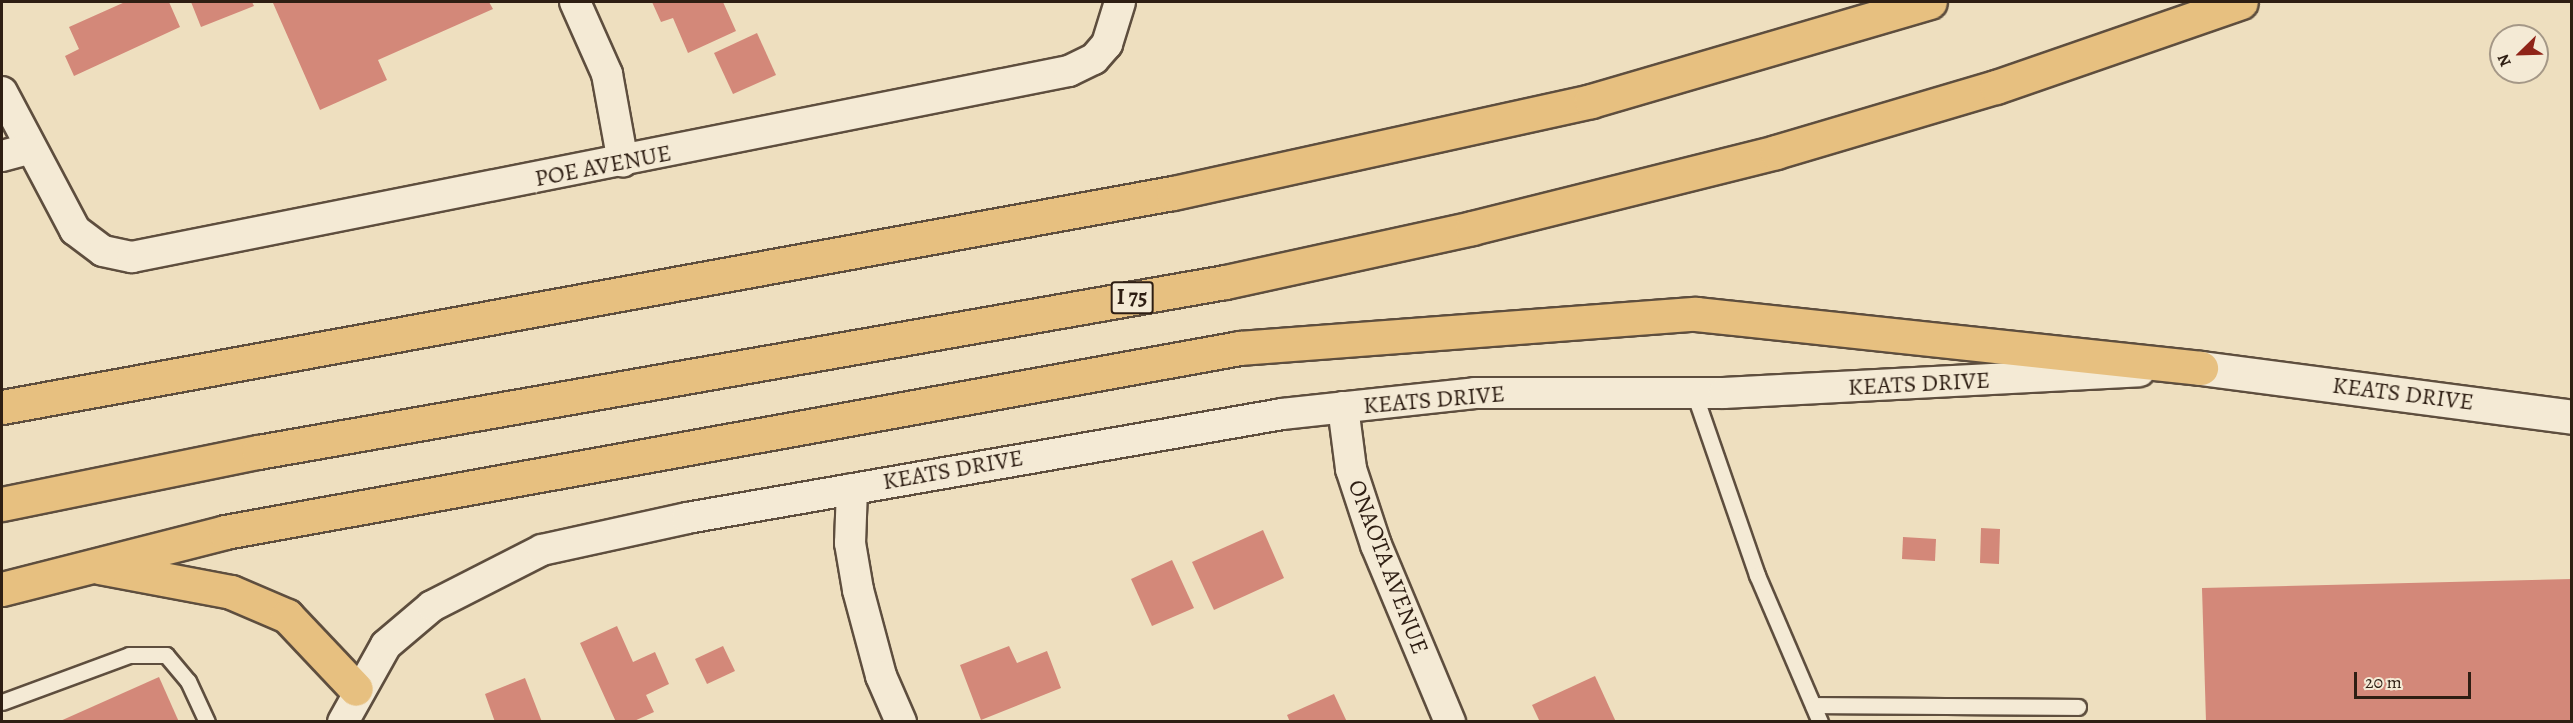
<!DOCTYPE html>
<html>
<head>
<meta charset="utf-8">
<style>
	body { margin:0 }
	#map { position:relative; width:2573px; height:723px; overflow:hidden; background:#eedfbf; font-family:Alegreya,serif }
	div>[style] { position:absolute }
	.building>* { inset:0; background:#d38879 }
	.roads { filter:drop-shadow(2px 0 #5e4e3e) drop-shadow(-2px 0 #5e4e3e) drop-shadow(0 2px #5e4e3e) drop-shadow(0 -2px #5e4e3e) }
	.lane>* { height:15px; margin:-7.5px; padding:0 7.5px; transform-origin:7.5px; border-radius:7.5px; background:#f4ead5 }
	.street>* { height:30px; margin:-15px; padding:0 15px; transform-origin:15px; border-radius:15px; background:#f4ead5 }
	.secondary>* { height:33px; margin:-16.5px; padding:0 16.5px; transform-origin:16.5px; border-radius:16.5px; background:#f4ead5 }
	.highway>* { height:33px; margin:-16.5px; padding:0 16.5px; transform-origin:16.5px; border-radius:16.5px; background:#e7c080 }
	span { translate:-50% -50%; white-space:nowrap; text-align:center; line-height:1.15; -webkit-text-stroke:5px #f4ead5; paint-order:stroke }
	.shield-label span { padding:2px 4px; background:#f4ead5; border:2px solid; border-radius:4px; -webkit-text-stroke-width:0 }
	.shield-label { font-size:22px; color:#2e1e13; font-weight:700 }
	.street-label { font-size:24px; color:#2e1e13 }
	.frame { position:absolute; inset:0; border:3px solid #2e1e13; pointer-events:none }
	.north { position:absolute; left:2489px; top:24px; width:60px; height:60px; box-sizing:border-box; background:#f4ead5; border:2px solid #a59887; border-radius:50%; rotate:247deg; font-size:16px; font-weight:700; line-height:24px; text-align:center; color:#2e1e13 }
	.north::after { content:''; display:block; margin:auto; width:21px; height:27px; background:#8f2418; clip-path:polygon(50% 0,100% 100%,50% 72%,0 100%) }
	.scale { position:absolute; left:2354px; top:672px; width:117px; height:27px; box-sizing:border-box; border:3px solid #2e1e13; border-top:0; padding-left:8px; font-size:18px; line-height:21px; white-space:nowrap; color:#2e1e13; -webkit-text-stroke:4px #f4ead5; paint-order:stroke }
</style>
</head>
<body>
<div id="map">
	<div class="building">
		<i style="clip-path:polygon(125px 2px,169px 2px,180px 27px,74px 76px,65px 56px,79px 49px,69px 27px)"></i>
		<i style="clip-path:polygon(191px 2px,252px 2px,254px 6px,201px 27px)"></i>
		<i style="clip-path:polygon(489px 2px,493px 9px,378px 60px,387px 80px,320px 110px,273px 3px)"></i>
		<i style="clip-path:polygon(652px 2px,723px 2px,736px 31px,688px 53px,673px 18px,661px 22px)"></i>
		<i style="clip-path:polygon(757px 33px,776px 75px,733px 94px,714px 53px)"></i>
		<i style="clip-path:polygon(1981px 528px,2000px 529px,1999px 564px,1980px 563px)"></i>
		<i style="clip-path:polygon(1263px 530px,1284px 578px,1214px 610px,1192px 562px)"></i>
		<i style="clip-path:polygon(1903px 537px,1936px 539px,1935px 561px,1902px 559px)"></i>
		<i style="clip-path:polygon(1172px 560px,1194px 608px,1152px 626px,1131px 579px)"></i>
		<i style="clip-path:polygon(2572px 579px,2572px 722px,2206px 722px,2202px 588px)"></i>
		<i style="clip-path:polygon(617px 626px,633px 662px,655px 652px,669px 684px,646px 695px,654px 712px,632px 722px,616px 722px,580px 643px)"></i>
		<i style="clip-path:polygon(723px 646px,735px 671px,707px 684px,695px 659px)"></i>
		<i style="clip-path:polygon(1009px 646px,1017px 663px,1047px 651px,1061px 688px,981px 720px,960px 665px)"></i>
		<i style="clip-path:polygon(1595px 676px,1616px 722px,1540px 722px,1532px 705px)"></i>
		<i style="clip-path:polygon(159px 677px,179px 722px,58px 722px)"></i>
		<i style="clip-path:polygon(525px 678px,542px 722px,495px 722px,485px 694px)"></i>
		<i style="clip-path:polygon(1334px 694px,1347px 722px,1290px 722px,1287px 715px)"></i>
	</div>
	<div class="roads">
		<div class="lane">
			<i style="left:1694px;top:393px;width:193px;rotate:70.9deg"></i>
			<i style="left:1757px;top:575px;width:160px;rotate:66.8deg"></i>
			<i style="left:2px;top:702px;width:135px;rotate:-20.3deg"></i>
			<i style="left:129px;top:655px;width:37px"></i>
			<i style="left:166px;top:655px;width:34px;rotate:50deg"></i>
			<i style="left:188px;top:681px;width:45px;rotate:65.1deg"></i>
			<i style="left:1813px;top:705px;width:265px;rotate:0.4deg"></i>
		</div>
		<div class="street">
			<i style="left:575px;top:2px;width:79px;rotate:66deg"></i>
			<i style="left:607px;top:74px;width:89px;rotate:79.7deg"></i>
			<i style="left:2px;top:92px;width:156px;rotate:62.1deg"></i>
			<i style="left:75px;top:230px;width:35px;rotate:37deg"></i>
			<i style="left:103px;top:251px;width:30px;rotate:12deg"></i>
			<i style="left:132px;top:257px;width:955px;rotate:-11.23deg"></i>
			<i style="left:1069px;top:71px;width:28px;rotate:-26deg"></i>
			<i style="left:1094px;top:59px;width:20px;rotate:-49deg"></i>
			<i style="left:1107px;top:44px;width:44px;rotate:-72.8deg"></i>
			<i style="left:2px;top:156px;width:27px;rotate:-15deg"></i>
			<i style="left:1343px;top:407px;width:63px;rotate:82.6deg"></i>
			<i style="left:1351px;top:469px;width:80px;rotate:71.8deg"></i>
			<i style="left:1376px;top:545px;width:192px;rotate:67.3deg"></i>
			<i style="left:852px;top:489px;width:54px;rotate:92.1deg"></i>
			<i style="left:850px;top:543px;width:48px;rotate:80.3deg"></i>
			<i style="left:858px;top:590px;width:89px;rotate:75deg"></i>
			<i style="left:881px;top:676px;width:50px;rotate:66.5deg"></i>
			<i style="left:343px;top:722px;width:88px;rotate:-60.8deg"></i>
			<i style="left:386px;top:645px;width:60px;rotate:-40.3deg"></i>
			<i style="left:432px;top:606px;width:123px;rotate:-27deg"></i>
			<i style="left:542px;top:550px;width:148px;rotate:-12.4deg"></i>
			<i style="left:687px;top:518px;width:604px;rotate:-9.91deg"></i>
			<i style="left:1282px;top:414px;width:194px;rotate:-6.2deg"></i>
			<i style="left:1475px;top:393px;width:249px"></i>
			<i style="left:1724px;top:393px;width:416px;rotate:-3deg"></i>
		</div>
		<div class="secondary">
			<i style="left:2201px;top:368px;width:374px;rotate:7.5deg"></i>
		</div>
		<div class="highway">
			<i style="left:2px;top:407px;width:1190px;rotate:-10.36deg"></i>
			<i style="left:1173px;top:193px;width:428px;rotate:-12.4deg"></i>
			<i style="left:1591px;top:101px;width:353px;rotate:-16.3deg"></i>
			<i style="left:2px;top:504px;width:261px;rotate:-11.5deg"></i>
			<i style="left:258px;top:452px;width:982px;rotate:-9.97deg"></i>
			<i style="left:1225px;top:282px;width:253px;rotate:-12.3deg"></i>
			<i style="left:1472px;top:228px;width:313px;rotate:-14deg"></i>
			<i style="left:1776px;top:152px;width:229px;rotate:-16.5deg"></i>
			<i style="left:1996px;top:87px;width:259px;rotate:-19.1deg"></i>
			<i style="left:99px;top:567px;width:134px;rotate:10.7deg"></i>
			<i style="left:231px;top:592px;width:61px;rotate:23.2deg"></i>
			<i style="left:287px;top:616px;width:100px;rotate:46.6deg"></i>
			<i style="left:2px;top:589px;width:230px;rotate:-14.3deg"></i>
			<i style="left:225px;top:532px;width:1031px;rotate:-10.28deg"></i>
			<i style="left:1239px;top:348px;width:458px;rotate:-4.3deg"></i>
			<i style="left:1696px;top:314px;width:508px;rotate:6.1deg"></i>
		</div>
	</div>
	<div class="shield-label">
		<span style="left:1132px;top:298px">I 75</span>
	</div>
	<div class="street-label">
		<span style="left:603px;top:166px;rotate:-11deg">POE AVENUE</span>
		<span style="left:1919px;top:384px;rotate:-3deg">KEATS DRIVE</span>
		<span style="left:2403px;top:394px;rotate:7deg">KEATS DRIVE</span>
		<span style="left:1434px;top:400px;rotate:-5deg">KEATS DRIVE</span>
		<span style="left:953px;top:470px;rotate:-10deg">KEATS DRIVE</span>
		<span style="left:1388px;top:567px;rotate:69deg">ONAOTA AVENUE</span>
	</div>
	<div class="frame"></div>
	<div class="north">N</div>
	<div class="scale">20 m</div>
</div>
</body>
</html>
